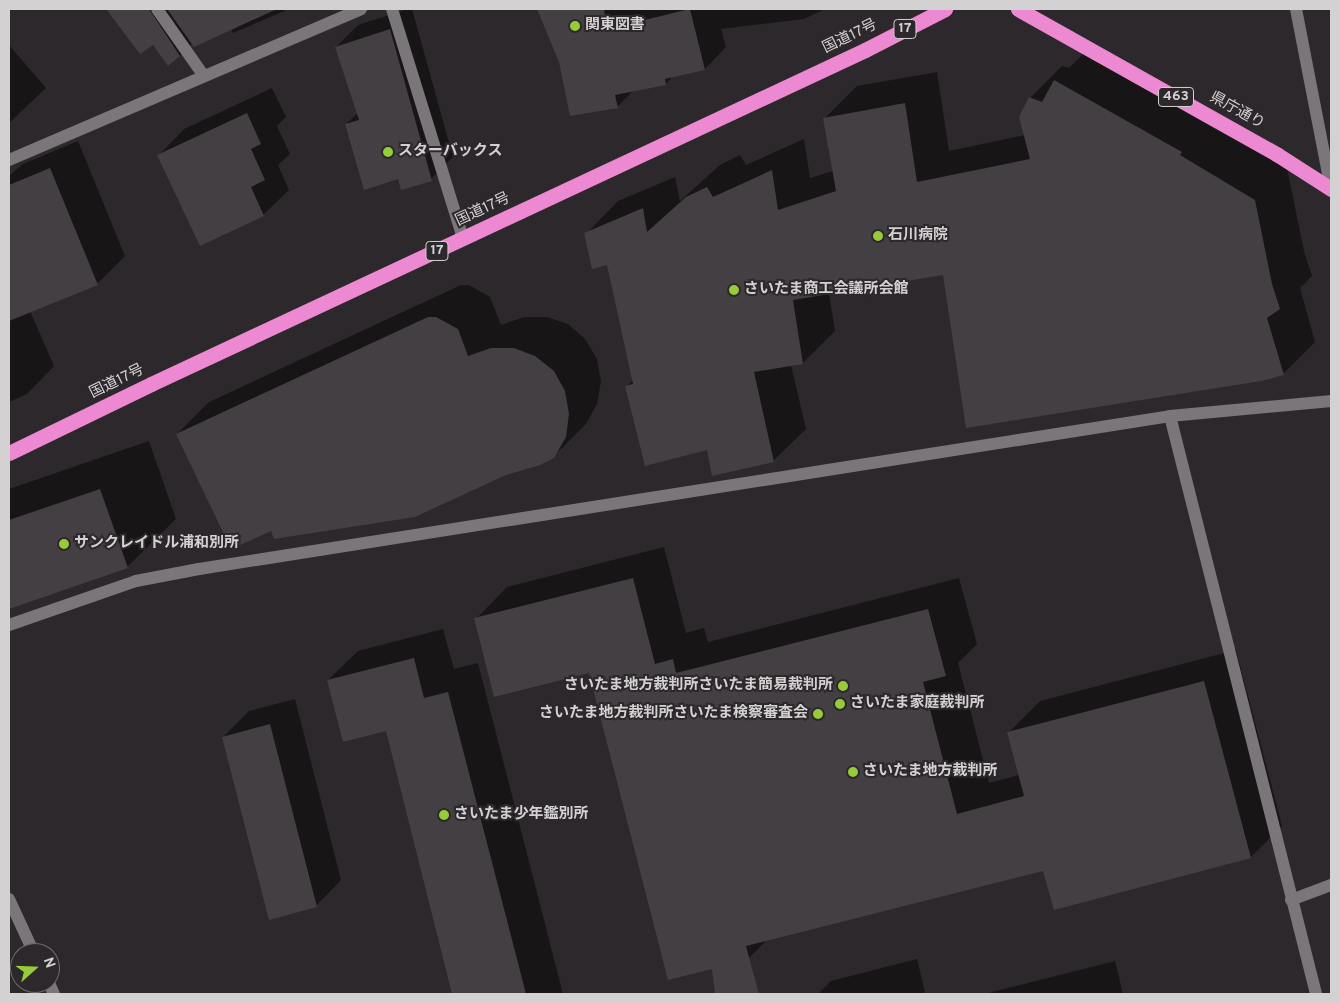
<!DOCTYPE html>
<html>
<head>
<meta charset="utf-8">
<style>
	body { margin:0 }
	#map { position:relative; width:1340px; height:1003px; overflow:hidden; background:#2d282b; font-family:Overpass,"Noto Sans JP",sans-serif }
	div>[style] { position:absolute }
	.shadow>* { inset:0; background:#0007 }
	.building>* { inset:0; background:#443f42 }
	.minor>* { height:12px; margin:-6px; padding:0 6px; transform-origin:6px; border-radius:6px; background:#7b767a }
	.highway>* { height:15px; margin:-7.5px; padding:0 7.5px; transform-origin:7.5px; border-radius:7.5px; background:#ed88d2 }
	.dots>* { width:14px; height:14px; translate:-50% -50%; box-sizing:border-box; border:2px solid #2d282b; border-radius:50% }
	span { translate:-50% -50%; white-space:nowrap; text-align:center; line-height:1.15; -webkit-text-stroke:4px #2d282b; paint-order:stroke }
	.shield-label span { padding:1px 4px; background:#2d282b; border:1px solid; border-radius:4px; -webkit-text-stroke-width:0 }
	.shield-label { font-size:14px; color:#d4d1d3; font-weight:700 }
	.poi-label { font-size:15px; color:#d4d1d3; font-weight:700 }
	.left { translate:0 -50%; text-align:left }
	.right { translate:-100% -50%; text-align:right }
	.street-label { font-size:15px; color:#d4d1d3 }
	.frame { position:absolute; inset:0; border:10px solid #d4d1d3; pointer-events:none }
	.north { position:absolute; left:10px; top:943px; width:50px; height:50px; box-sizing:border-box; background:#2d282b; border:1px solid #706c6e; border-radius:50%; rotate:70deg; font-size:14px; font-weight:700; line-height:20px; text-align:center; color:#d4d1d3 }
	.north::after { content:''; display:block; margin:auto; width:18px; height:22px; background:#96cc3a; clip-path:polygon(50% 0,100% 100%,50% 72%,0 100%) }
</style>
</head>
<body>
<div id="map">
	<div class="shadow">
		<i style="clip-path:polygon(108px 9px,289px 9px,233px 33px,230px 28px,192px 43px,180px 56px,153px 43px,140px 53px)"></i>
		<i style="clip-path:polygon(408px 9px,412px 9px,453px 157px,431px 179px,399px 178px,346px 124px,358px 113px,336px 47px,358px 25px)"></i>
		<i style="clip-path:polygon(539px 9px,825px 9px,804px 19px,721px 29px,726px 47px,705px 69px,673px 76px,666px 84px,634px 90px,617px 107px,561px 61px)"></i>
		<i style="clip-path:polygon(9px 45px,46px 88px,9px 123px)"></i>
		<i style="clip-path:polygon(1088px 49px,1287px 168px,1304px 251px,1312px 276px,1300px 288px,1315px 342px,1283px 374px,944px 274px,829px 293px,835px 331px,803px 363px,791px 365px,806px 429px,773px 461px,708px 448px,627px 386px,633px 380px,608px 263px,586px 234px,618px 201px,675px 177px,680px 201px,720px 165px,740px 155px,746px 165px,804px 139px,810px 178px,833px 171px,824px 119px,857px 86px,937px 72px,949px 151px,1025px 135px,1030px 98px,1062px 66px,1069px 68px)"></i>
		<i style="clip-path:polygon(272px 88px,286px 117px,277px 126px,290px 154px,278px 165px,289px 190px,263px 215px,159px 155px,184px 129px)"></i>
		<i style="clip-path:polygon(78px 141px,125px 256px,97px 284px,30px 311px,54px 366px,27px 394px,9px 402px,9px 176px,23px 164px)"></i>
		<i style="clip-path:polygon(461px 285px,469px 285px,490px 297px,501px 325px,524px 317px,547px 317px,568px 324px,585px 339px,597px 359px,601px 381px,597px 404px,586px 424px,553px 457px,271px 529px,177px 434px,209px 402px)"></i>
		<i style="clip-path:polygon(149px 441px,176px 519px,127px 567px,9px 608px,9px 489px)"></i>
		<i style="clip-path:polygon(664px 547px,686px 633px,704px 628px,708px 642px,959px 578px,977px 644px,958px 663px,989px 783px,1019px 775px,1008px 733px,1040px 701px,1236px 650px,1282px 826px,1251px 857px,1044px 869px,768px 939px,749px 958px,589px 672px,476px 619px,507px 587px)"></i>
		<i style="clip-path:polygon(443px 629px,454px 669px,478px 663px,563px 994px,453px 994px,387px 729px,328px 680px,358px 651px)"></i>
		<i style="clip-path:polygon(295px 699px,341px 880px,316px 906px,223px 737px,249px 711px)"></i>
		<i style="clip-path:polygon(917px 959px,925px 992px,923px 994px,818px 994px,831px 981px)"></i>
		<i style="clip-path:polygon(1115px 961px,1123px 994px,984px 994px)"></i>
	</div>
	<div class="building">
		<i style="clip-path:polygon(106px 9px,149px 9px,180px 56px,168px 66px,153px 45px,140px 54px)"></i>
		<i style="clip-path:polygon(167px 9px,277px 9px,194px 47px)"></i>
		<i style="clip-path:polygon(537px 9px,604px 9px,607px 29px,690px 9px,705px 70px,665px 79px,666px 85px,615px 95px,618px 108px,570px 116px,559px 62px)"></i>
		<i style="clip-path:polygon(390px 29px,432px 181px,401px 190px,398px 179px,364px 190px,345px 124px,359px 120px,335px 47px)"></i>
		<i style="clip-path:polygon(1054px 80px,1182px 152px,1180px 155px,1255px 200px,1272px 284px,1280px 309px,1267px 318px,1284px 375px,1261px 381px,966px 428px,943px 275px,793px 300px,803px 364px,754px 372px,774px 462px,712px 476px,707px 450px,645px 466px,625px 386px,633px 384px,607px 265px,592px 269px,584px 233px,643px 208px,647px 232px,686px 197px,707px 187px,713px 197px,772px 170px,778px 210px,836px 191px,823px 118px,905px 103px,917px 182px,1030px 159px,1019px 117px,1029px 97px,1042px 102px)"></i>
		<i style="clip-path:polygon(247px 113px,261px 144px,251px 149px,265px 180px,251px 187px,264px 216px,200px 246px,157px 155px)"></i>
		<i style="clip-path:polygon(50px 168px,98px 285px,9px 321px,9px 185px)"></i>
		<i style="clip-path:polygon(428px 317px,436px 317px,458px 329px,468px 356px,491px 348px,514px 348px,535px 356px,554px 371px,565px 391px,569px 414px,566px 437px,554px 458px,540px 465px,506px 475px,415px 517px,274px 539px,271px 531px,231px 549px,176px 434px)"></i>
		<i style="clip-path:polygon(100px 489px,128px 568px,9px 609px,9px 520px)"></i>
		<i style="clip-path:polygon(633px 578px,655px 664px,673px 659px,676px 673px,928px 609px,946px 676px,923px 682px,957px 814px,1024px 796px,1007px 732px,1204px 681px,1251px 858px,1054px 910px,1043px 871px,746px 946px,759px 994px,715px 994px,712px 969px,668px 980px,589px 673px,494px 697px,474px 618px)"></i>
		<i style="clip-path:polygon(414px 658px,424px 698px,448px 692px,526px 994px,452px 994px,386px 731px,343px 742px,327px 680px)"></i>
		<i style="clip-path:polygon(270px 724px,317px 907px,269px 920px,222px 737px)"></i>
	</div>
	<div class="minor">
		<i style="left:157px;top:9px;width:82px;rotate:55deg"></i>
		<i style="left:392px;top:9px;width:240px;rotate:72.8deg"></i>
		<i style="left:1296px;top:9px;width:183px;rotate:79deg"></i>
		<i style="left:9px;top:160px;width:383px;rotate:-23.2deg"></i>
		<i style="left:1170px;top:416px;width:596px;rotate:75.82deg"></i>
		<i style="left:9px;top:625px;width:134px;rotate:-19.1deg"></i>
		<i style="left:136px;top:581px;width:64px;rotate:-10.8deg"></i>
		<i style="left:199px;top:569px;width:983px;rotate:-8.95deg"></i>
		<i style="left:1170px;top:416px;width:162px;rotate:-5.3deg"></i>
		<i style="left:9px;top:899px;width:60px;rotate:65.2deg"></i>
		<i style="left:1291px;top:900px;width:43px;rotate:-20.6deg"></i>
		<i style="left:49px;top:983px;width:12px;rotate:66deg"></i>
	</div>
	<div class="highway">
		<i style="left:1018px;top:9px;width:298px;rotate:29.3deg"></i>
		<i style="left:1278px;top:155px;width:63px;rotate:32.7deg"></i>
		<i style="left:9px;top:453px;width:158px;rotate:-25.9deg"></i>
		<i style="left:151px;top:384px;width:788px;rotate:-25.07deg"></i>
		<i style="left:865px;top:50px;width:90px;rotate:-27.1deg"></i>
	</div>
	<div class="dots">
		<i style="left:575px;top:26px;background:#96cc3a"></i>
		<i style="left:388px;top:152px;background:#96cc3a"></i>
		<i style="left:878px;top:236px;background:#96cc3a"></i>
		<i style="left:734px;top:290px;background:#96cc3a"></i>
		<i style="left:64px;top:544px;background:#96cc3a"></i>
		<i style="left:843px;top:686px;background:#96cc3a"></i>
		<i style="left:840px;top:704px;background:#96cc3a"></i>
		<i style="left:818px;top:714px;background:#96cc3a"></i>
		<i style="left:853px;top:772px;background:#96cc3a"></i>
		<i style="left:444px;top:815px;background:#96cc3a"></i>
	</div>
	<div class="shield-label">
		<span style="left:905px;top:29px">17</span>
		<span style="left:1176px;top:97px">463</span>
		<span style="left:437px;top:251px">17</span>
	</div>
	<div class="poi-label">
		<span class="left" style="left:585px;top:26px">関東図書</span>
		<span class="left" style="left:398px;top:152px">スターバックス</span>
		<span class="left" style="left:888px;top:236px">石川病院</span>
		<span class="left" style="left:744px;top:290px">さいたま商工会議所会館</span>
		<span class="left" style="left:74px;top:544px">サンクレイドル浦和別所</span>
		<span class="right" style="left:833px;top:686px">さいたま地方裁判所さいたま簡易裁判所</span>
		<span class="left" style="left:850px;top:704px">さいたま家庭裁判所</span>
		<span class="right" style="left:808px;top:714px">さいたま地方裁判所さいたま検察審査会</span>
		<span class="left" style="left:863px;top:772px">さいたま地方裁判所</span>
		<span class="left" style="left:454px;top:815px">さいたま少年鑑別所</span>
	</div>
	<div class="street-label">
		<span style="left:850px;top:37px;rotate:-26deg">国道17号</span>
		<span style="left:1237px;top:111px;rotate:29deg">県庁通り</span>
		<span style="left:483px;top:210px;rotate:-25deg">国道17号</span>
		<span style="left:117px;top:382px;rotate:-26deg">国道17号</span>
	</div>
	<div class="frame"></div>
	<div class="north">N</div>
</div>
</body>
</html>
